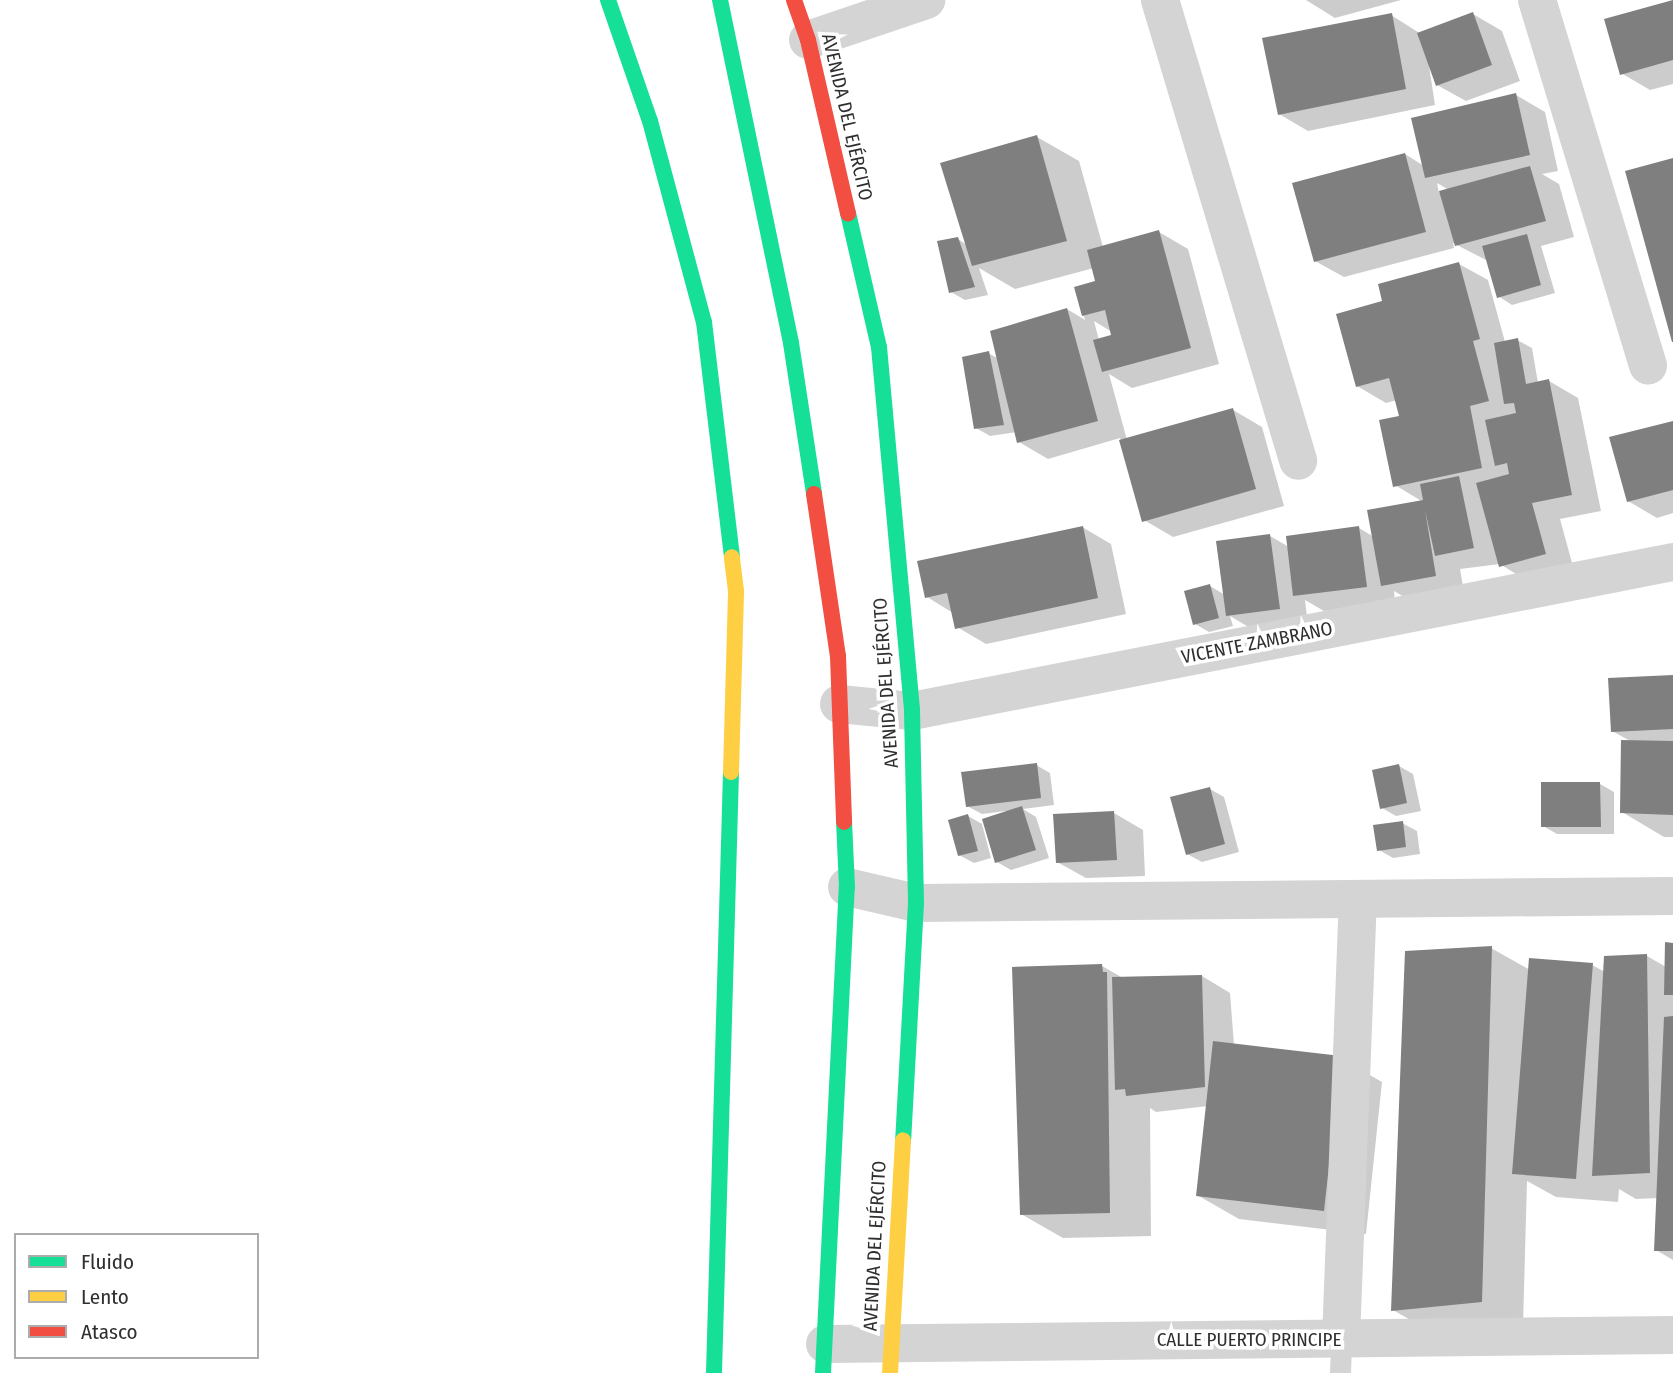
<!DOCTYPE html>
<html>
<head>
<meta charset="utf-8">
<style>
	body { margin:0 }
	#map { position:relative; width:1673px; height:1373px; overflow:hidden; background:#fff; font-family:"Fira Sans Condensed",sans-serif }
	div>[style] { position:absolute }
	.shadow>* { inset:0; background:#0003 }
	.building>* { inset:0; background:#7f7f7f }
	.lane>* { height:21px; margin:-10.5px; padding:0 10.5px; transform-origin:10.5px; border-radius:10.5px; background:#d4d4d4 }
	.street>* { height:38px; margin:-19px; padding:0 19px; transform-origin:19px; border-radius:19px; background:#d4d4d4 }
	.fast>* { height:16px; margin:-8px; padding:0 8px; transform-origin:8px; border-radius:8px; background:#16e098 }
	.slow>* { height:16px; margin:-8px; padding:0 8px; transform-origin:8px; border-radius:8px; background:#ffcf43 }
	.jam>* { height:16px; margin:-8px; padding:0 8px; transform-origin:8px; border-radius:8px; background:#f24e42 }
	span { translate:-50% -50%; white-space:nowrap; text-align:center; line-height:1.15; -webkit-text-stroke:7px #fff; paint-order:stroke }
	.street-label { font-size:19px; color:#2f2f2f }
	.legend { position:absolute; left:14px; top:1233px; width:245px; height:126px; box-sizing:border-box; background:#fff; border:2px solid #acacac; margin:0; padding:9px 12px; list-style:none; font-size:21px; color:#2f2f2f }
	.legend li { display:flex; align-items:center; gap:14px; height:35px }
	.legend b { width:35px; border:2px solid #acacac }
</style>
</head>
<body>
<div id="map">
	<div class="shadow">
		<i style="clip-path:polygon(1306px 0,1401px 0,1335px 18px)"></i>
		<i style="clip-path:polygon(1673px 2px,1673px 84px,1650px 90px,1621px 73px)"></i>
		<i style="clip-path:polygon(1473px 14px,1502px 31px,1520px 81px,1466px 101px,1437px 85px,1428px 59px,1435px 105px,1308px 131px,1279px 114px,1391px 15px,1421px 34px)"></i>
		<i style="clip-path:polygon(evenodd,1516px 95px,1545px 112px,1558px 171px,1542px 174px,1559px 184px,1574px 237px,1541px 246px,1555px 293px,1512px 305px,1498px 296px,1488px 261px,1453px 243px,1454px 248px,1344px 277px,1315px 261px,1405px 154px,1424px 166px,1516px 95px,1437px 183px,1449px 190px,1439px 193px,1437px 183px)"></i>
		<i style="clip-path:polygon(evenodd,1037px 137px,1079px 161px,1103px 247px,1159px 232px,1188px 249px,1219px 364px,1132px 388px,1109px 374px,1127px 440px,1233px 410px,1262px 427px,1284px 506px,1173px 537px,1144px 520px,1120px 438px,1048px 459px,1019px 442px,1017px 432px,990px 436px,976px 428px,988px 353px,999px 359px,1067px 309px,1085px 320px,1076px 288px,1098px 283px,1094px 268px,1015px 289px,979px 268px,988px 295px,965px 300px,951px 292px,958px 239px,967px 245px,1037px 137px,1094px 321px,1112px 332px,1114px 336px,1099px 340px,1094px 321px)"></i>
		<i style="clip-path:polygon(1459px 264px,1488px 280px,1505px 342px,1517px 340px,1532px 348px,1538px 383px,1549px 381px,1578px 398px,1601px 511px,1560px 519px,1574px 570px,1529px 582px,1500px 564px,1460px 569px,1464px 592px,1411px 601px,1394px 591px,1395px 603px,1324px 611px,1305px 600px,1308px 625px,1257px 632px,1230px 616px,1233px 626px,1209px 632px,1195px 624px,1210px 586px,1225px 595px,1270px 536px,1289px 547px,1359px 528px,1374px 537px,1423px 502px,1395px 485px,1402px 417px,1397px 400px,1386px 403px,1357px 386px,1384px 302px)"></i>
		<i style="clip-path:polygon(1673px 422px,1673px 513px,1657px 518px,1628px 501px)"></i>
		<i style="clip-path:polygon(1082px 527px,1111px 544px,1126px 614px,986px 644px,957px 627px,953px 613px,927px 597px)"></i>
		<i style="clip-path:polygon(1673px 676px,1673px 837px,1664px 837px,1622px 812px,1632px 742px,1612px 731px)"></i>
		<i style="clip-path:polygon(1036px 765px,1050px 773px,1054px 805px,1023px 809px,1036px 817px,1049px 858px,1011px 870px,997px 862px,1006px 811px,982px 814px,967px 806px)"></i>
		<i style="clip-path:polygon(1399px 766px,1413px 774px,1421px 811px,1396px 816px,1382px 808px)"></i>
		<i style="clip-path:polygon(1600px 784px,1614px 792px,1614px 834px,1557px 834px,1543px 826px)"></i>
		<i style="clip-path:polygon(1210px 789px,1224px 797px,1239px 852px,1202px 862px,1187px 854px)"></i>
		<i style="clip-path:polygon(1114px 813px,1143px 830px,1145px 876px,1086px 878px,1057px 862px)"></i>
		<i style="clip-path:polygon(968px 816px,982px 824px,991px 858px,974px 863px,959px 855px)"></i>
		<i style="clip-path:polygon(1402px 823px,1417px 831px,1420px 854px,1393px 858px,1379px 850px)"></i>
		<i style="clip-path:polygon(1673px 944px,1673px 1260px,1656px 1250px,1658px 1198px,1636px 1199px,1619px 1189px,1618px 1202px,1556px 1197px,1527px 1181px,1523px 1325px,1435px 1334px,1393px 1310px,1491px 948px,1530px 970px,1592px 965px,1605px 972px,1647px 956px,1666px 967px)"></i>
		<i style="clip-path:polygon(1102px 966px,1123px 978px,1202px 976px,1230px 993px,1234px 1045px,1340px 1058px,1382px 1082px,1366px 1234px,1239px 1219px,1197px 1195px,1208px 1106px,1156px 1112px,1150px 1108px,1151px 1236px,1063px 1238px,1021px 1214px)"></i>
	</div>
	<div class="building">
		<i style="clip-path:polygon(1673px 0,1673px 60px,1620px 75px,1604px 19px)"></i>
		<i style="clip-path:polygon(1473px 12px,1492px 65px,1436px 86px,1417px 33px)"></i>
		<i style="clip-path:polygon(1392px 13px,1406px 89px,1278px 115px,1262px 38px)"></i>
		<i style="clip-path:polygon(1516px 93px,1530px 155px,1425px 178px,1411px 118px)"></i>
		<i style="clip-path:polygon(1037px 135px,1067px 241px,972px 266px,940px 163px)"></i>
		<i style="clip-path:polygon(1405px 153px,1426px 232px,1314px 262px,1292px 183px)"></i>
		<i style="clip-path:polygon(1673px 158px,1673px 342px,1672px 342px,1625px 171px)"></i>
		<i style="clip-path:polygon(1530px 166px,1546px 221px,1455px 246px,1439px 191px)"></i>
		<i style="clip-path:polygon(1159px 230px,1191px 348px,1102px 372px,1093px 340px,1111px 335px,1105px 310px,1082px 316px,1074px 287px,1095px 281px,1087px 250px)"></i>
		<i style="clip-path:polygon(1527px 234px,1541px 285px,1497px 298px,1482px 246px)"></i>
		<i style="clip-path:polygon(958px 237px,975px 287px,949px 293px,937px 241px)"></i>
		<i style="clip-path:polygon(1459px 262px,1480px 339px,1473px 341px,1489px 401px,1470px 406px,1482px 468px,1393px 487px,1379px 420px,1399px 416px,1389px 378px,1356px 387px,1336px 314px,1382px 301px,1378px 284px)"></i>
		<i style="clip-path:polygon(1067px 308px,1098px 421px,1017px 443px,990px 331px)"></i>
		<i style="clip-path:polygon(1518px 338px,1526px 384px,1549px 379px,1572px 495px,1532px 503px,1546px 554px,1499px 567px,1476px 483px,1509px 474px,1507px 463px,1495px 466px,1485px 420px,1516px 413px,1514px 403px,1504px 404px,1494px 343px)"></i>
		<i style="clip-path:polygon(989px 351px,1004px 425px,974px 429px,962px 357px)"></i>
		<i style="clip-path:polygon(1233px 408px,1256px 489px,1142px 522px,1119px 440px)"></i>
		<i style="clip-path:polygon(1673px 421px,1673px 490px,1627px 502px,1609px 437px)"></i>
		<i style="clip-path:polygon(1459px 476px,1474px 548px,1435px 556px,1425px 510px,1436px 576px,1381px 586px,1367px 510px,1423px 500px,1420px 484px)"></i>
		<i style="clip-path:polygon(1083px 526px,1098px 598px,955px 629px,947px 593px,925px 598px,917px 561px)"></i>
		<i style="clip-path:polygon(1359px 526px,1367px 587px,1293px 596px,1286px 536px)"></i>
		<i style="clip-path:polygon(1270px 534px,1280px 609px,1226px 616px,1216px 541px)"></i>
		<i style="clip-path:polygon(1210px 584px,1219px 618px,1193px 625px,1184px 591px)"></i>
		<i style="clip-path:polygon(1673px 675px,1673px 729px,1611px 732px,1608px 678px)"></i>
		<i style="clip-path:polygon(1621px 740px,1673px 741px,1673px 815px,1620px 813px)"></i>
		<i style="clip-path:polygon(1037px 763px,1041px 798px,966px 807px,961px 772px)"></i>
		<i style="clip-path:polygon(1399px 764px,1407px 803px,1380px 809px,1372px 770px)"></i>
		<i style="clip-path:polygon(1541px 782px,1600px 782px,1601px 827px,1541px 827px)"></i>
		<i style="clip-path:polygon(1210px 787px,1225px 844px,1186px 855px,1170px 797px)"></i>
		<i style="clip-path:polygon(1022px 806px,1036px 850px,995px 863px,982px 819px)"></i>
		<i style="clip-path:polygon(1114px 811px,1117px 860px,1056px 863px,1053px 814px)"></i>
		<i style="clip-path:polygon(968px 814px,978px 851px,958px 856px,948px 820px)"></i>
		<i style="clip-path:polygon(1403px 821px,1406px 847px,1377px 851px,1373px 825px)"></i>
		<i style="clip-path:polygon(1665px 942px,1673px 943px,1673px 995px,1664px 995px)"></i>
		<i style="clip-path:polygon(1492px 946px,1482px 1302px,1391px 1311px,1405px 951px)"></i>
		<i style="clip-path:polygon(1647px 954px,1650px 1173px,1592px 1176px,1604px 956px)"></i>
		<i style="clip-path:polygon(1529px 958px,1593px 963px,1576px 1179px,1512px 1174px)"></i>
		<i style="clip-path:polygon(1102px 964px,1103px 972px,1107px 972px,1110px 1213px,1020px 1215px,1012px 967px)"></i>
		<i style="clip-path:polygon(1202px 975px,1205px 1087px,1126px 1096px,1125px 1089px,1115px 1090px,1112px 977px)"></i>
		<i style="clip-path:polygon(1673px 1016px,1673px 1251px,1654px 1251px,1664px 1017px)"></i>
		<i style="clip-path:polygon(1213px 1041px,1341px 1056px,1324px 1211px,1196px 1196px)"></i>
	</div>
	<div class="lane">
		<i style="left:1340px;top:1373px;width:34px;rotate:-88deg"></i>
	</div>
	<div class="street">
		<i style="left:1160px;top:0;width:481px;rotate:73.3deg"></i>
		<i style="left:1537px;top:0;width:382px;rotate:73.1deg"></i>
		<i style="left:808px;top:40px;width:125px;rotate:-18.7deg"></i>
		<i style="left:839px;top:704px;width:73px;rotate:5.5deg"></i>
		<i style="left:912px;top:711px;width:775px;rotate:-11.08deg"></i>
		<i style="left:847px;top:887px;width:71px;rotate:13.1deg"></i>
		<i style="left:916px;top:903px;width:757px;rotate:-0.53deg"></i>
		<i style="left:1341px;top:1339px;width:438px;rotate:-87.8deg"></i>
		<i style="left:825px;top:1344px;width:848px;rotate:-0.61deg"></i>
	</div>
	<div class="fast">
		<i style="left:608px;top:0;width:128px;rotate:70.9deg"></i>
		<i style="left:650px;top:121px;width:208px;rotate:75deg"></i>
		<i style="left:704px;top:322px;width:237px;rotate:83.2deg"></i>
		<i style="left:720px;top:0;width:350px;rotate:78.3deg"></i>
		<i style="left:791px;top:343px;width:153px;rotate:81.3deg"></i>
		<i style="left:848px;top:213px;width:138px;rotate:77deg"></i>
		<i style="left:879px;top:347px;width:365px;rotate:84.8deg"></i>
		<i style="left:912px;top:711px;width:192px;rotate:88.8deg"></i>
		<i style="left:916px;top:903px;width:237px;rotate:93.1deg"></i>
		<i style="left:714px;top:1373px;width:601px;rotate:-88.38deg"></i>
		<i style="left:823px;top:1373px;width:487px;rotate:-87.2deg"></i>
		<i style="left:847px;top:887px;width:65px;rotate:-92.6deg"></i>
	</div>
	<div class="slow">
		<i style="left:731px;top:772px;width:181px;rotate:-88.4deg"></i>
		<i style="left:736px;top:591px;width:34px;rotate:-97deg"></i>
		<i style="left:890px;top:1373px;width:233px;rotate:-86.8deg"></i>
	</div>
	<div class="jam">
		<i style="left:794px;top:0;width:42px;rotate:70.7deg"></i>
		<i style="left:808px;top:40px;width:178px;rotate:77deg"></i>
		<i style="left:814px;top:494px;width:164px;rotate:81.6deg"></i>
		<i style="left:838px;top:656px;width:166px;rotate:87.9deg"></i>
	</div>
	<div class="street-label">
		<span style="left:847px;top:117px;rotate:77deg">AVENIDA DEL EJÉRCITO</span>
		<span style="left:1257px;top:643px;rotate:-11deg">VICENTE ZAMBRANO</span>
		<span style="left:886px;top:683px;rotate:-94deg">AVENIDA DEL EJÉRCITO</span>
		<span style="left:875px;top:1246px;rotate:-87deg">AVENIDA DEL EJÉRCITO</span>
		<span style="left:1249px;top:1340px">CALLE PUERTO PRINCIPE</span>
	</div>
	<ul class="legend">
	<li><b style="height:9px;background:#16e098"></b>Fluido</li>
	<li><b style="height:9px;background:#ffcf43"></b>Lento</li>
	<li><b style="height:9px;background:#f24e42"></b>Atasco</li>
	</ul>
</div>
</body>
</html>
